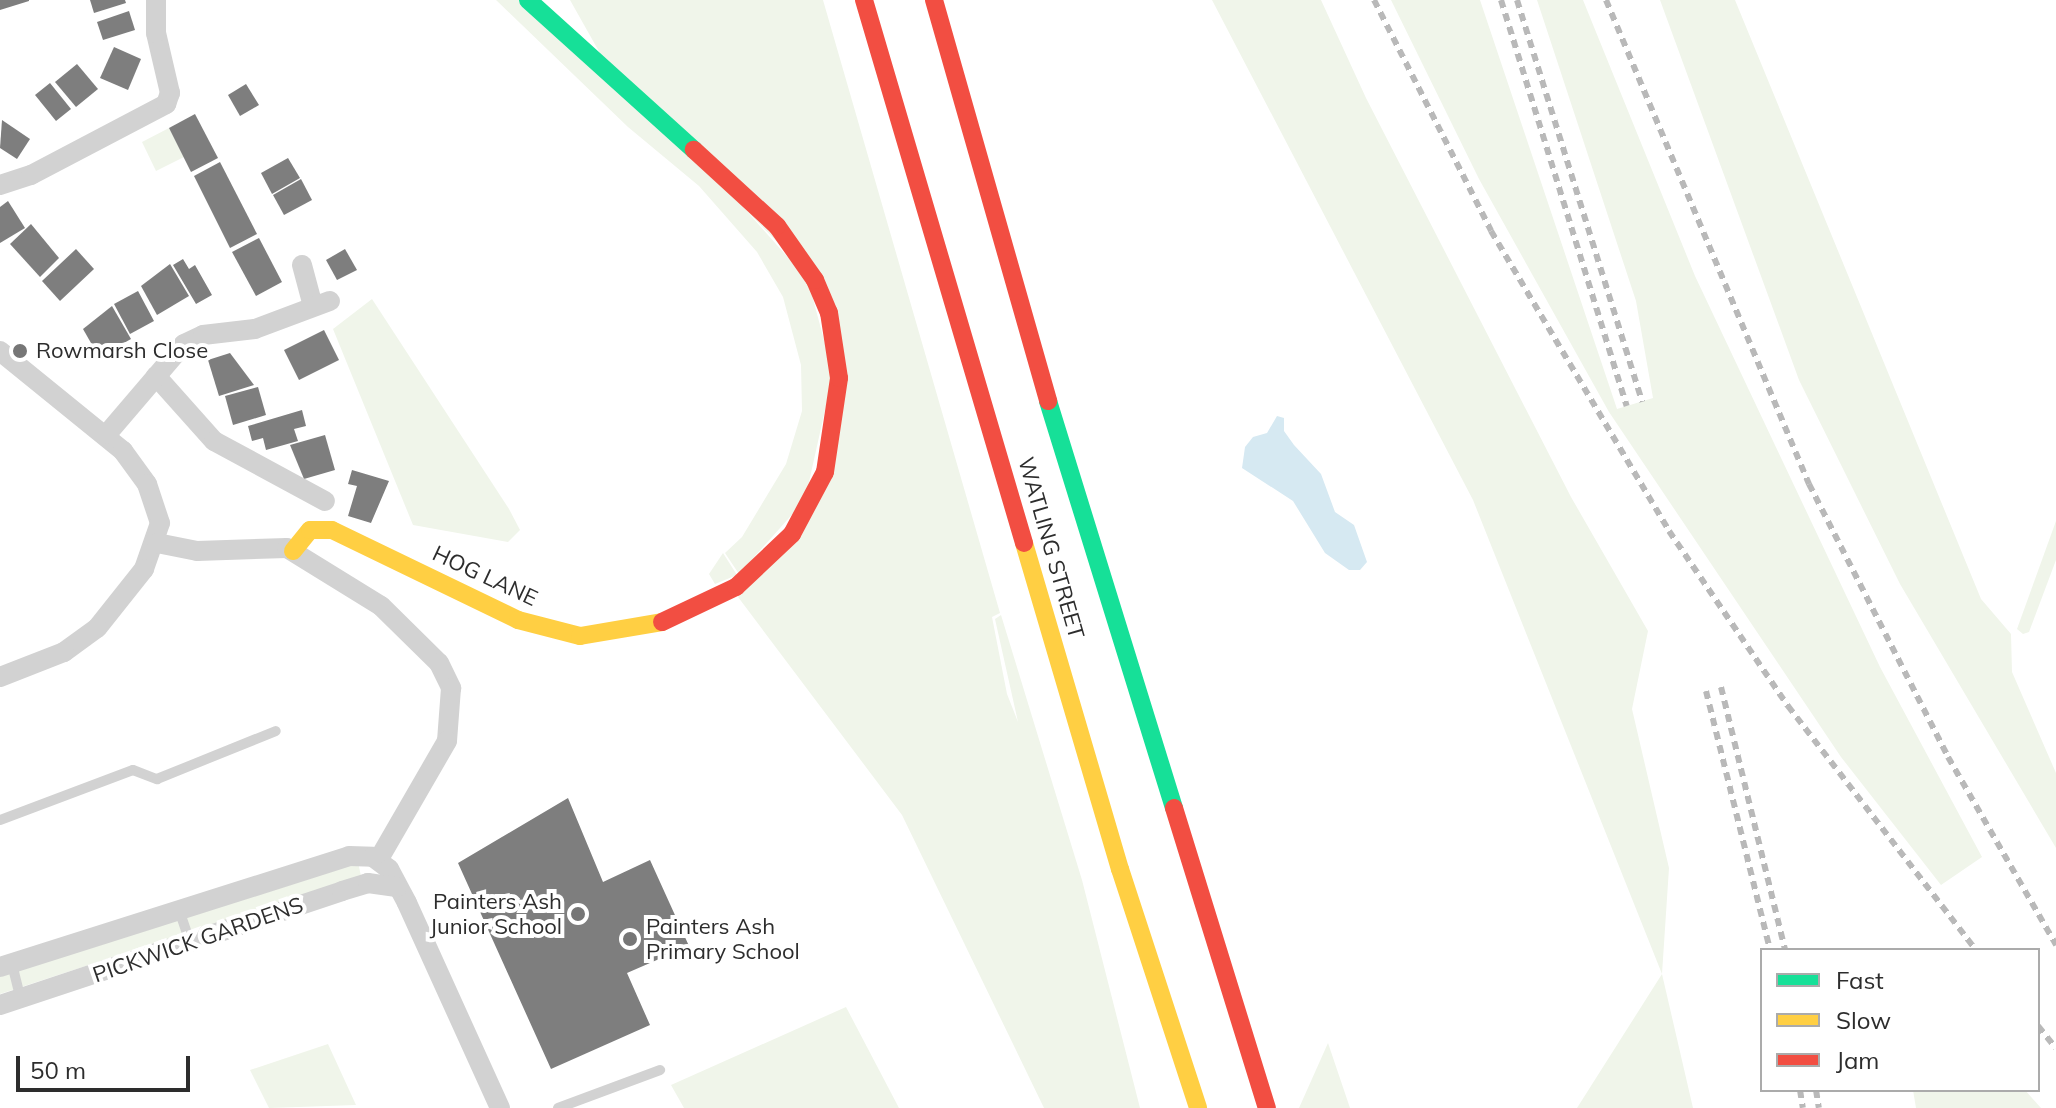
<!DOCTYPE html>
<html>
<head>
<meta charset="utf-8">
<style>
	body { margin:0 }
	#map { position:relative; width:2056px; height:1108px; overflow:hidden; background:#fff; font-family:Mulish,sans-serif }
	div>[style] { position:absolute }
	.green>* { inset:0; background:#f0f5ea }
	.water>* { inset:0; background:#d6e9f2 }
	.building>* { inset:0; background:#7e7e7e }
	.lane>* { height:10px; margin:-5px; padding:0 5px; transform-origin:5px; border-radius:5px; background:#d2d2d2 }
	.street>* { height:20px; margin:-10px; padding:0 10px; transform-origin:10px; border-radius:10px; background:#d2d2d2 }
	.fast>* { height:18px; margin:-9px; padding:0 9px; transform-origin:9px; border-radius:9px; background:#16e098 }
	.slow>* { height:18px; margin:-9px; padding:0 9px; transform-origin:9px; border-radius:9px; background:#ffcf43 }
	.jam>* { height:18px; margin:-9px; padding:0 9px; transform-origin:9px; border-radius:9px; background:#f24e42 }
	.rail>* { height:6px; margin-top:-3px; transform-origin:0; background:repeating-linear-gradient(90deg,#b9b9b9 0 8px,transparent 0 14px) }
	.dots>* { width:22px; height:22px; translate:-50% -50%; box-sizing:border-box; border:4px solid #fff; border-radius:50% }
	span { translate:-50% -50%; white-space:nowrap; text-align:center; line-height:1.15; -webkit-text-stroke:8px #fff; paint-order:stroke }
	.poi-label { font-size:22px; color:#2d2d2d }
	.left { translate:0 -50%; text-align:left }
	.right { translate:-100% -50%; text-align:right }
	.street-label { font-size:22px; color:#2d2d2d }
	.legend { position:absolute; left:1760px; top:948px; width:280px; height:144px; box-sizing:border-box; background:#fff; border:2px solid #ababab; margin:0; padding:10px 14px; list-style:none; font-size:24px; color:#2d2d2d }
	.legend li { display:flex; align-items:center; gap:16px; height:40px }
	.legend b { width:40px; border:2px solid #ababab }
	.scale { position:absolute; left:16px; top:1056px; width:174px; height:36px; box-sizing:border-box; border:4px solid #2d2d2d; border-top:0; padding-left:10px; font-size:24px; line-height:28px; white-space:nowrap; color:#2d2d2d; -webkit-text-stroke:6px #fff; paint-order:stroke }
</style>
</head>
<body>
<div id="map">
	<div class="green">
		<i style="clip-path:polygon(496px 0,521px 0,712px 172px,808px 280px,833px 374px,805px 500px,739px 574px,725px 553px,742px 537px,786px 464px,802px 411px,801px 365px,783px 297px,757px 252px,699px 186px,628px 127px)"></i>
		<i style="clip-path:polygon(570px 0,823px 0,1000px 613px,992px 617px,1007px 694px,1018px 722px,995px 619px,1001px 615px,1082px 880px,1140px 1108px,1044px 1108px,902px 815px,738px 597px,824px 489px,832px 298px,610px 71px)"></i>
		<i style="clip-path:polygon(1212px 0,1321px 0,1366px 98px,1571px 497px,1648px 631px,1632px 709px,1669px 868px,1662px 974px,1693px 1108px,1577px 1108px,1662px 974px,1473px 500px)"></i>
		<i style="clip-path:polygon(1391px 0,1480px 0,1617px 409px,1653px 398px,1636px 301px,1537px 0,1583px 0,1695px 276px,1880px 667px,1982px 857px,1941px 885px,1841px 757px,1609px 412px,1479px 179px)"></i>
		<i style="clip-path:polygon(1660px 0,1735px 0,1981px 599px,2011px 634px,2012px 672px,2056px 773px,2056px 848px,1900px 584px,1799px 380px)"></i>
		<i style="clip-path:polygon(169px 128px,184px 157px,156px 171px,142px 142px)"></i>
		<i style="clip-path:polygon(372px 299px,509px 509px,520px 530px,508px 542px,413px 525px,333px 329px)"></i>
		<i style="clip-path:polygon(2056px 521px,2056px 560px,2029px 632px,2023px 634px,2017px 629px)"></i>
		<i style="clip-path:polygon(723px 553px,737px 575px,715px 584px,709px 574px)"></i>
		<i style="clip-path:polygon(357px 858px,361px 876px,0 994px,0 973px)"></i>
		<i style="clip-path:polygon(846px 1007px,899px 1108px,684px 1108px,671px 1085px)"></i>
		<i style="clip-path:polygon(1328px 1043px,1350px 1108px,1299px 1108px)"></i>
		<i style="clip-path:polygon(328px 1044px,356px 1105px,269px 1108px,250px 1070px)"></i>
		<i style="clip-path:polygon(1913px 1090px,2025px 1090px,2041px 1108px,1916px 1108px)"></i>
	</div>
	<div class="water">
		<i style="clip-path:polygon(1277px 416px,1284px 418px,1284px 431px,1294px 445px,1321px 474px,1335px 512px,1354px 525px,1367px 562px,1360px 570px,1349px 570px,1325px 553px,1293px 501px,1242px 468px,1245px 447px,1253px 437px,1267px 433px)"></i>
	</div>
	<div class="building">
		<i style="clip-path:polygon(0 0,29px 0,29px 1px,0 10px)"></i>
		<i style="clip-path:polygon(90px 0,125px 0,126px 3px,94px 13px)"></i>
		<i style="clip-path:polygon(129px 11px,135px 30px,103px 40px,97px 22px)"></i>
		<i style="clip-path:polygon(114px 47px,141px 59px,128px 90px,100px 78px)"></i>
		<i style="clip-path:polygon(77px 64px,98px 89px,76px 107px,55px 82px)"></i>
		<i style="clip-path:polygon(50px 83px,71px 109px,56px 121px,35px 95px)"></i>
		<i style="clip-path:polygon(246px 84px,259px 105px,240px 116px,228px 95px)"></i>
		<i style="clip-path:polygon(195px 114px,218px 158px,191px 172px,169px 128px)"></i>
		<i style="clip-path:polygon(2px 120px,30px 139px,17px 159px,0 148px)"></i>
		<i style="clip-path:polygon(288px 158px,300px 178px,272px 194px,261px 173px)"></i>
		<i style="clip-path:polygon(220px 162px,257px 234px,230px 248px,194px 176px)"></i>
		<i style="clip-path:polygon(301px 179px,312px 200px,284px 215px,273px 195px)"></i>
		<i style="clip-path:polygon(8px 201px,25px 228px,0 243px,0 207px)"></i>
		<i style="clip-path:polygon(31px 224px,59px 258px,40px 277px,10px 244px)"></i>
		<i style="clip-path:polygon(259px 238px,282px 282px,256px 296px,232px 252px)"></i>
		<i style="clip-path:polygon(76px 249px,94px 269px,60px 301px,42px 281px)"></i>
		<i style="clip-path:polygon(345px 249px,357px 270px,337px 280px,326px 260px)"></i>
		<i style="clip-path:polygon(183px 259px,189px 269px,195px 265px,212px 295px,196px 304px,173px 265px)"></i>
		<i style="clip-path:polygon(170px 264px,189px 296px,157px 315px,141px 286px)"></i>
		<i style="clip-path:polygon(138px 291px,154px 321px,130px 334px,114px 304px)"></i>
		<i style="clip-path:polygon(112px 306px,131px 339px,99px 357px,83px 329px)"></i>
		<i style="clip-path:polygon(324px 330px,339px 360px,299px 380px,284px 350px)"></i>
		<i style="clip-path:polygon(230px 353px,254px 385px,219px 396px,208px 360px)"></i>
		<i style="clip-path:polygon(258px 387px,266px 415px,233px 425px,225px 396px)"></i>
		<i style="clip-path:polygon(302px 410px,306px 426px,294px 429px,298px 441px,266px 450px,263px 438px,252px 441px,248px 426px)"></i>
		<i style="clip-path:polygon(325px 435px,335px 470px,304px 479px,290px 445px)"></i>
		<i style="clip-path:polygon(352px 470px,389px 481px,371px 523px,348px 516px,357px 486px,348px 484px)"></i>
		<i style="clip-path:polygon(568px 798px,603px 882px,650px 860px,689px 946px,627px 973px,650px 1025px,551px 1069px,458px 863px)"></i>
	</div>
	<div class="lane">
		<i style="left:0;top:820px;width:142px;rotate:-20.6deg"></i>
		<i style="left:133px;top:770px;width:26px;rotate:21deg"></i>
		<i style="left:157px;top:779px;width:128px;rotate:-22deg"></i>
		<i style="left:179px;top:910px;width:34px;rotate:71deg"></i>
		<i style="left:12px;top:964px;width:36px;rotate:76deg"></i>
		<i style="left:558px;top:1108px;width:109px;rotate:-20.4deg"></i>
	</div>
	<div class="street">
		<i style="left:0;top:185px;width:33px;rotate:-18deg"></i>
		<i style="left:31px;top:175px;width:153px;rotate:-27.7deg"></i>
		<i style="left:166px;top:104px;width:12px;rotate:-70deg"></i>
		<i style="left:170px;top:93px;width:62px;rotate:-103.1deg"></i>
		<i style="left:156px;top:33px;width:33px;rotate:-90deg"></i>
		<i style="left:302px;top:265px;width:42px;rotate:75deg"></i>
		<i style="left:0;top:351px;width:159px;rotate:39.1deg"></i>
		<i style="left:123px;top:451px;width:41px;rotate:54deg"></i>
		<i style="left:147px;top:484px;width:41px;rotate:71.6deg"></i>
		<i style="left:160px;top:523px;width:49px;rotate:109.2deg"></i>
		<i style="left:144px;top:569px;width:75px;rotate:128.5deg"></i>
		<i style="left:97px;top:628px;width:41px;rotate:144deg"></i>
		<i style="left:64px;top:652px;width:69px;rotate:158.7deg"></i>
		<i style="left:156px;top:376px;width:87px;rotate:48.3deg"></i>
		<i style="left:214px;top:441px;width:126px;rotate:28.4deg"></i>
		<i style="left:107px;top:434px;width:118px;rotate:-49.5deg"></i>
		<i style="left:184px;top:344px;width:21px;rotate:-25deg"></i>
		<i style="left:203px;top:335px;width:52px;rotate:-6.6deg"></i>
		<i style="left:255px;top:329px;width:80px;rotate:-20.5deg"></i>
		<i style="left:157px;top:543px;width:41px;rotate:11.3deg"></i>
		<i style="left:197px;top:551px;width:90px;rotate:-1.9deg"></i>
		<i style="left:287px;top:548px;width:110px;rotate:31.7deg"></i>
		<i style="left:381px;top:606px;width:81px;rotate:44.5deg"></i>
		<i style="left:439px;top:663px;width:28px;rotate:64deg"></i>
		<i style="left:451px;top:688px;width:53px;rotate:94.3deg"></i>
		<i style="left:447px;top:741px;width:136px;rotate:120deg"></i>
		<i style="left:0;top:967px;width:366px;rotate:-17.6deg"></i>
		<i style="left:349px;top:856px;width:24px;rotate:2deg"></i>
		<i style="left:373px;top:857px;width:20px;rotate:37deg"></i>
		<i style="left:389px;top:869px;width:38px;rotate:62deg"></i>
		<i style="left:407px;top:903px;width:225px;rotate:65.6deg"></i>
		<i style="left:0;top:1005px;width:360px;rotate:-18.4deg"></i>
		<i style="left:342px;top:891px;width:27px;rotate:-17deg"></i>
		<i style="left:368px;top:883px;width:29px;rotate:8deg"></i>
	</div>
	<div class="fast">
		<i style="left:528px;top:0;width:224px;rotate:42.1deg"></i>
		<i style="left:1048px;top:401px;width:426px;rotate:72.8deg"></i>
	</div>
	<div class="slow">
		<i style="left:1024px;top:543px;width:340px;rotate:73.6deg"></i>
		<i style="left:1120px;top:869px;width:251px;rotate:71.9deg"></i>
		<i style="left:293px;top:551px;width:27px;rotate:-51deg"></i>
		<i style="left:310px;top:530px;width:22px"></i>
		<i style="left:332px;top:530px;width:207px;rotate:25.8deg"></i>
		<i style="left:518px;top:620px;width:64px;rotate:14.5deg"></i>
		<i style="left:580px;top:636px;width:83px;rotate:-9.7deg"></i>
	</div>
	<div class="jam">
		<i style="left:864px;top:0;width:566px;rotate:73.58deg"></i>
		<i style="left:934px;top:0;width:417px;rotate:74.1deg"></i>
		<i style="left:662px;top:622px;width:82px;rotate:-25.3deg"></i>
		<i style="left:736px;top:587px;width:77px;rotate:-43.4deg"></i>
		<i style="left:792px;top:534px;width:70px;rotate:-62deg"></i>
		<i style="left:825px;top:472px;width:95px;rotate:-81.5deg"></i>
		<i style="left:839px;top:378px;width:66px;rotate:-98.7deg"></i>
		<i style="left:829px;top:313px;width:36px;rotate:-113deg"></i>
		<i style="left:815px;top:280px;width:66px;rotate:-125.1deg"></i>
		<i style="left:777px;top:226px;width:113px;rotate:-137.5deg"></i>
		<i style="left:1174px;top:808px;width:314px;rotate:72.8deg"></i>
	</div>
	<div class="rail">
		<i style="left:1374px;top:0;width:259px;rotate:63.1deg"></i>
		<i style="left:1491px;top:231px;width:349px;rotate:59.3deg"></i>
		<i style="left:1669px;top:531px;width:212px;rotate:55.8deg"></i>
		<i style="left:1788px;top:706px;width:308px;rotate:52.4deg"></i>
		<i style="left:1501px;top:0;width:425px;rotate:72.8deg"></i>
		<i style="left:1517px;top:0;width:421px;rotate:72.7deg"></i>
		<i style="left:1606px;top:0;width:525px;rotate:67.25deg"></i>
		<i style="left:1809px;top:484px;width:306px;rotate:63deg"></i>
		<i style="left:1948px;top:757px;width:217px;rotate:60.1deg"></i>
		<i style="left:1721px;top:687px;width:271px;rotate:76.3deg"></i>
		<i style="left:1706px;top:691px;width:267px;rotate:76.1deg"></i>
		<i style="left:2038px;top:1026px;width:28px;rotate:51deg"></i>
		<i style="left:1800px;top:1090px;width:18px;rotate:81deg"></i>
		<i style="left:1816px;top:1090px;width:18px;rotate:81deg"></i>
	</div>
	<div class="dots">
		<i style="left:20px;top:351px;background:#767676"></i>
		<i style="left:578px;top:914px;background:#767676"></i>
		<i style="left:630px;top:939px;background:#767676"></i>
	</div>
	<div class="poi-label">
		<span class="left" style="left:36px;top:351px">Rowmarsh Close</span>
		<span class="right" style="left:562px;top:914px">Painters Ash<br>Junior School</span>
		<span class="left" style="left:646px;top:939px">Painters Ash<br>Primary School</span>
	</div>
	<div class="street-label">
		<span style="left:1051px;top:548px;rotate:74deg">WATLING STREET</span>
		<span style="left:485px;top:576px;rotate:25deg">HOG LANE</span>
		<span style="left:198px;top:940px;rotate:-19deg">PICKWICK GARDENS</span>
	</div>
	<ul class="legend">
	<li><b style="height:10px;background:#16e098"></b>Fast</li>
	<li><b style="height:10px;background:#ffcf43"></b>Slow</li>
	<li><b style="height:10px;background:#f24e42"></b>Jam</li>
	</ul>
	<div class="scale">50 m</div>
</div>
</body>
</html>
